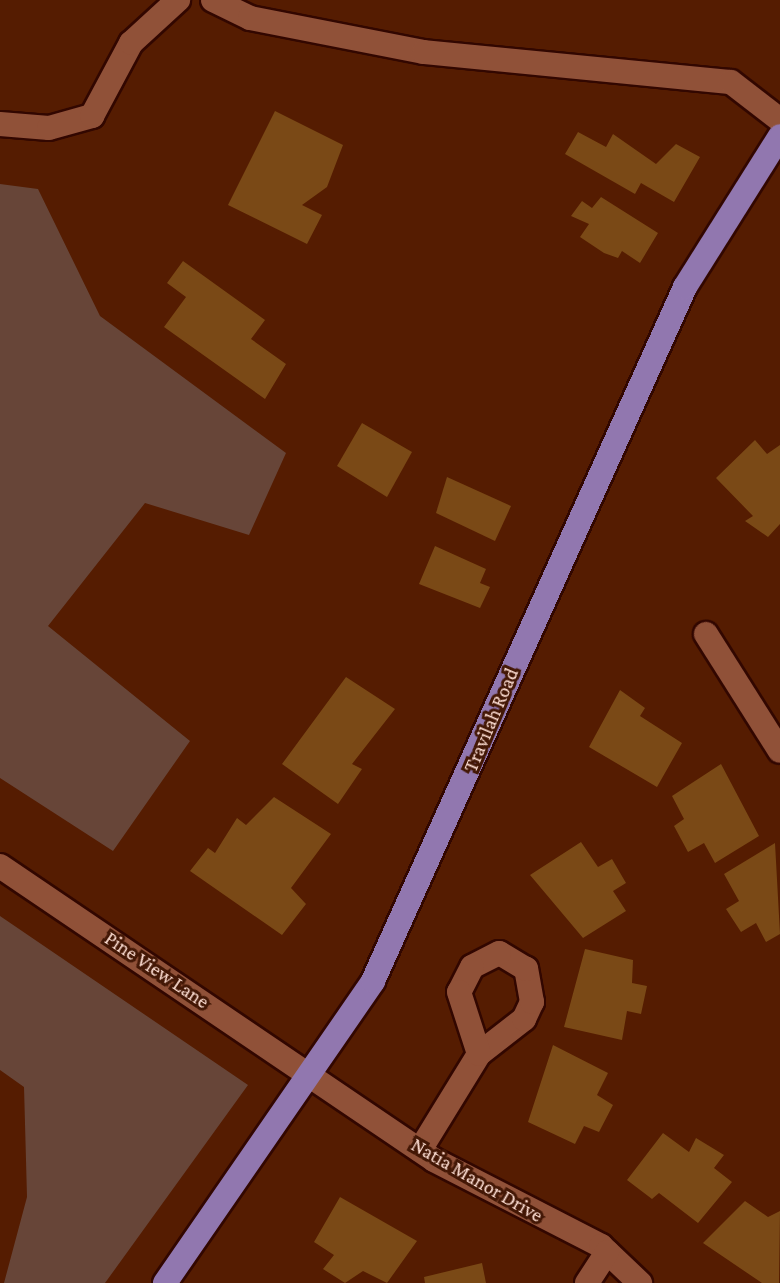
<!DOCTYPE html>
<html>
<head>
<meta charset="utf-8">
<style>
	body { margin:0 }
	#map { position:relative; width:780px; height:1283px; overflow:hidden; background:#551c01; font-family:"Crimson Pro",serif }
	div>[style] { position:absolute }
	.green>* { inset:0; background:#674538 }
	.building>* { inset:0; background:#7a4916 }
	.roads { filter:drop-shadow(2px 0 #320700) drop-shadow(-2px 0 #320700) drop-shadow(0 2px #320700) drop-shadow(0 -2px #320700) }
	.minor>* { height:24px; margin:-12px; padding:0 12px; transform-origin:12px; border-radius:12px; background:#905138 }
	.major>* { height:24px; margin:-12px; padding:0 12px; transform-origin:12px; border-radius:12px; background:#9177af }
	span { translate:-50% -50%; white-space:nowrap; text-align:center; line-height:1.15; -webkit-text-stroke:6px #431705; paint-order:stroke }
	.street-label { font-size:20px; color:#fedfd4 }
</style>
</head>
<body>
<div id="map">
	<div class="green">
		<i style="clip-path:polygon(0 184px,38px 189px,100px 316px,286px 453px,249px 535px,145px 503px,48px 626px,190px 741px,113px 851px,0 778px)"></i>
		<i style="clip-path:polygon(0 916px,248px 1085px,105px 1283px,4px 1283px,27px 1197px,24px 1087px,0 1070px)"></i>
	</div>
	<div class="building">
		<i style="clip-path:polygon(275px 111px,343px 145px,327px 187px,302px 205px,322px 215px,307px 244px,228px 205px)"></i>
		<i style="clip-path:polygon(578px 132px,606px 147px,613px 134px,656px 164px,676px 144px,700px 157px,674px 202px,641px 183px,635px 194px,565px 154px)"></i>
		<i style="clip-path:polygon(601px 197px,658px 233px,640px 263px,622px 251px,618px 258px,604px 253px,580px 237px,589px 224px,571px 216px,582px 201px,592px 208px)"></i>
		<i style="clip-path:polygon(183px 261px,265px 320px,251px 339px,286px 364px,265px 399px,164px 327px,186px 297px,167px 283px)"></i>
		<i style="clip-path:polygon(362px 423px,412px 452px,387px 497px,337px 466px)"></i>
		<i style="clip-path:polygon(755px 440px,767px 454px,780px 445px,780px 524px,768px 537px,745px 521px,753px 516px,716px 478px)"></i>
		<i style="clip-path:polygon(447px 477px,511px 506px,495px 541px,436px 513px)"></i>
		<i style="clip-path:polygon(435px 546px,486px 569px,480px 583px,490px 587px,480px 608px,419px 584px)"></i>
		<i style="clip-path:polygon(346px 677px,395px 709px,352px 764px,362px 769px,338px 804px,282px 764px)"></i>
		<i style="clip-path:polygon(620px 690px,645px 708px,640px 716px,682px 743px,657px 787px,589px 747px)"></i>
		<i style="clip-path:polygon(721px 764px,759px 836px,715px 863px,704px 843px,688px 852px,674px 826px,684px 819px,672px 796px)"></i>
		<i style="clip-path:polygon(274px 797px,331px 834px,291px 888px,306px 904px,282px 935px,190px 871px,208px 848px,215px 853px,237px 818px,246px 825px)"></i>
		<i style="clip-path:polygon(581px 842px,598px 867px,612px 859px,626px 883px,613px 891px,626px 911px,583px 938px,530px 875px)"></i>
		<i style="clip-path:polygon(775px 843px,780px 934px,766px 942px,756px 923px,741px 932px,726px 909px,739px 901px,724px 874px)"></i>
		<i style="clip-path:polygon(585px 949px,633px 960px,632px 983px,647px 986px,641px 1014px,627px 1011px,622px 1040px,564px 1027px)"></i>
		<i style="clip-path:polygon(553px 1045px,608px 1073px,597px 1095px,613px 1105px,599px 1132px,584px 1126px,575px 1144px,528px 1122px)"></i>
		<i style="clip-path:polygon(663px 1133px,689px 1152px,696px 1138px,724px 1155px,714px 1168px,732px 1182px,698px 1223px,659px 1193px,652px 1199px,627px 1180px)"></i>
		<i style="clip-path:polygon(340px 1197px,417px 1241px,387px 1283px,363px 1271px,345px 1283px,323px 1269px,334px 1255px,314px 1242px)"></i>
		<i style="clip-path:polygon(745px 1201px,768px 1217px,780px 1211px,779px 1283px,762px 1283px,703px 1243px)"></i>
		<i style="clip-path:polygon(482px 1263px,486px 1283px,425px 1283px,424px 1277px)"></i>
	</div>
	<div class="roads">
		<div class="minor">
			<i style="left:213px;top:0;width:41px;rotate:25.9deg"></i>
			<i style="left:250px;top:18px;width:177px;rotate:11.1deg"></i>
			<i style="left:424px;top:52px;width:308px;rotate:5.6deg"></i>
			<i style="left:731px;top:82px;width:62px;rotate:37.8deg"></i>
			<i style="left:0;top:124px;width:49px;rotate:4.7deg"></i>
			<i style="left:49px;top:128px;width:45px;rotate:-15.6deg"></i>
			<i style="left:92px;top:116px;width:83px;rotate:-61.9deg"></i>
			<i style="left:131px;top:43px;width:64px;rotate:-42.5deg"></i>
			<i style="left:706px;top:634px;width:138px;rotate:57.7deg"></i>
			<i style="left:0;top:866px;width:524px;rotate:34.11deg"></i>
			<i style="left:434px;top:1160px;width:188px;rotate:27.2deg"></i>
			<i style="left:601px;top:1246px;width:54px;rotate:43.5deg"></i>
			<i style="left:420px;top:1150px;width:113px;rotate:-58.4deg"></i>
			<i style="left:479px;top:1054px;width:57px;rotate:-37.9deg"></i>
			<i style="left:524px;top:1019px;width:19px;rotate:-65deg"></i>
			<i style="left:532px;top:1002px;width:34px;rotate:-100deg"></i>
			<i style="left:526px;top:969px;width:31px;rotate:-149deg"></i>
			<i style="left:499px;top:953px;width:30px;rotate:153deg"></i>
			<i style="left:472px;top:967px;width:28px;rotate:117deg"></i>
			<i style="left:459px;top:992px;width:65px;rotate:72.1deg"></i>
			<i style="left:587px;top:1283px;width:37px;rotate:-57deg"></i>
		</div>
		<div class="major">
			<i style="left:165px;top:1283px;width:367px;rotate:-55.4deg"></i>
			<i style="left:373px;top:981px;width:761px;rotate:-65.79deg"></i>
			<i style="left:685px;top:287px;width:178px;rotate:-57.8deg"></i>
		</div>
	</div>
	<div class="street-label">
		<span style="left:491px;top:720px;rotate:-67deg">Travilah Road</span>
		<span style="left:157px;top:970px;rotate:34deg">Pine View Lane</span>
		<span style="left:477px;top:1180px;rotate:30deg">Natia Manor Drive</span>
	</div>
</div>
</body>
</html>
